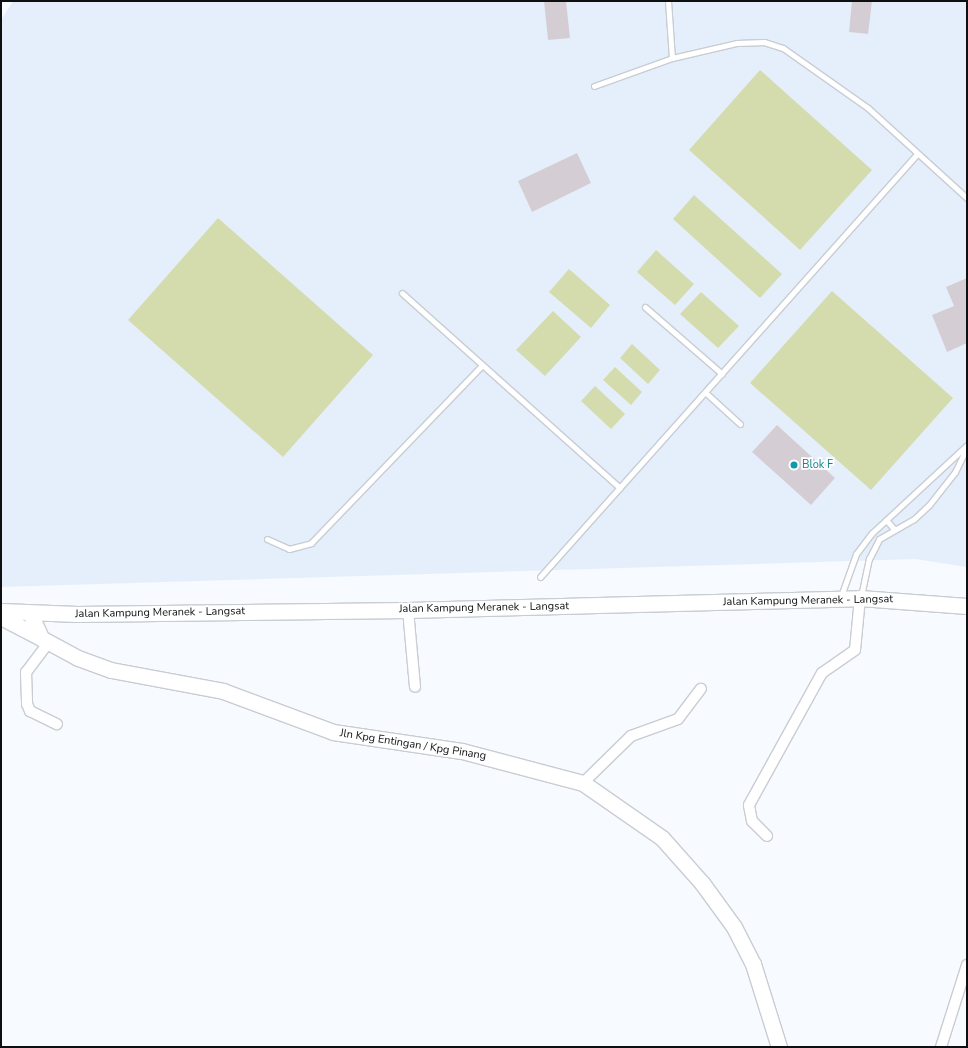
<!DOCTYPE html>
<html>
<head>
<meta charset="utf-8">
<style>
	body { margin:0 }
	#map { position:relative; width:968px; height:1048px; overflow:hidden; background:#f7fafe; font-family:"Nunito Sans",sans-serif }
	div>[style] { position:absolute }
	.built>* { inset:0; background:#e5effc }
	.green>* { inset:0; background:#d4dbad }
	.building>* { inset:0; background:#d4ced4 }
	.roads { filter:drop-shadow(1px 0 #c8cdd3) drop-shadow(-1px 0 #c8cdd3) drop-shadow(0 1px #c8cdd3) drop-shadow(0 -1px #c8cdd3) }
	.service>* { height:5px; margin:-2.5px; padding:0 2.5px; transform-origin:2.5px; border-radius:2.5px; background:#fff }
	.minor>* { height:10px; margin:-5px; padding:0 5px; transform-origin:5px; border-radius:5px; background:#fff }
	.secondary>* { height:15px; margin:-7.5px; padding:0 7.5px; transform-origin:7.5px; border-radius:7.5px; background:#fff }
	.dots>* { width:11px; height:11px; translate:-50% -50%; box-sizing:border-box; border:2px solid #fff; border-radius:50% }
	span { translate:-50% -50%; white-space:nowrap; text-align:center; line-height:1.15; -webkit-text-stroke:3.5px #fff; paint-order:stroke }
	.culture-label { font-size:11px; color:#0d838f }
	.left { translate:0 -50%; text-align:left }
	.street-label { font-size:11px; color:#0d0f11 }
	.frame { position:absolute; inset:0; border:2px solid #0d0f11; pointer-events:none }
</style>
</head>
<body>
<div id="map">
	<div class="built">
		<i style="clip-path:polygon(13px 1px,967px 1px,967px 567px,915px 559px,1px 587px,1px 20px)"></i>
	</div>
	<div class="green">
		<i style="clip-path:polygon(760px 70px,872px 170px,800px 250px,689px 150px)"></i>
		<i style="clip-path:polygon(694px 195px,782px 274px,760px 298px,673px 219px)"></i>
		<i style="clip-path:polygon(218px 218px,373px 355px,283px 457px,128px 320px)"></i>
		<i style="clip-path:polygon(656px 250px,694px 284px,675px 305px,637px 272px)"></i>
		<i style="clip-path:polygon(569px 269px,610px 305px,591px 328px,549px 292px)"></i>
		<i style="clip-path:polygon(832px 291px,953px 398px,871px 490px,750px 383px)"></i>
		<i style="clip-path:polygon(701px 292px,739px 326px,718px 348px,680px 314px)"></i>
		<i style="clip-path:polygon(553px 311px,581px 337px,545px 376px,516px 350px)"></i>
		<i style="clip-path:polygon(632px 344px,660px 370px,648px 384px,620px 358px)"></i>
		<i style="clip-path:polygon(615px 367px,642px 392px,631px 405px,603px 380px)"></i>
		<i style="clip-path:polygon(595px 386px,625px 414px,611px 429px,581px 401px)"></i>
	</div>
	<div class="building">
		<i style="clip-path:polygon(544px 1px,566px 1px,570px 38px,548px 40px)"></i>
		<i style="clip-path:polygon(852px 1px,872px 1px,868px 34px,849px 32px)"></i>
		<i style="clip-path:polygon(577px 153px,591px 183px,532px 212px,518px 181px)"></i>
		<i style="clip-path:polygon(967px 278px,967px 343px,947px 352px,932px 315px,954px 306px,946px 287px)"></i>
		<i style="clip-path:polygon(777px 425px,835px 478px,811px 505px,752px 452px)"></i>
	</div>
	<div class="roads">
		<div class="service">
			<i style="left:668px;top:1px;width:57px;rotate:86deg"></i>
			<i style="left:594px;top:86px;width:83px;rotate:-19.7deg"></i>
			<i style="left:672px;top:58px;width:67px;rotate:-13deg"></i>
			<i style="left:737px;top:43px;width:27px;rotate:-2deg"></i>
			<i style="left:764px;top:42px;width:20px;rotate:18deg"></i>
			<i style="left:783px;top:48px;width:104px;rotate:35.2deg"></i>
			<i style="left:868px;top:108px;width:134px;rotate:42.3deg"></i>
			<i style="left:402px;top:293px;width:292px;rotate:41.8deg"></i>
			<i style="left:645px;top:307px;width:102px;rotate:41deg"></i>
			<i style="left:706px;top:393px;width:46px;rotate:42.4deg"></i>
			<i style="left:886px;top:520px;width:12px;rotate:48deg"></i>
			<i style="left:267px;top:539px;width:24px;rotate:24deg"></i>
			<i style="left:289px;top:549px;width:23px;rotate:-15deg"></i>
			<i style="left:311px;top:543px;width:247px;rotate:-46.1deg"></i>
			<i style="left:540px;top:577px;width:567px;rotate:-48.29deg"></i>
			<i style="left:841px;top:596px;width:45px;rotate:-70.3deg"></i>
			<i style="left:856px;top:554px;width:26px;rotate:-53deg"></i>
			<i style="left:872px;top:533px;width:129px;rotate:-42.8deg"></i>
			<i style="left:861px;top:596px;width:38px;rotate:-78deg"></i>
			<i style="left:869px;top:559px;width:22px;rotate:-63deg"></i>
			<i style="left:879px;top:539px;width:40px;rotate:-29.7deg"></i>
			<i style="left:914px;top:519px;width:21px;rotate:-43deg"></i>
			<i style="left:929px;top:505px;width:42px;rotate:-51.8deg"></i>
			<i style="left:955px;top:472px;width:28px;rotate:-64deg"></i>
		</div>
		<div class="minor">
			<i style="left:408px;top:610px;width:77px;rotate:84.8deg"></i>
			<i style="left:49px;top:642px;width:38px;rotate:127deg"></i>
			<i style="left:26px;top:672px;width:32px;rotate:88deg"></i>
			<i style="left:27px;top:704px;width:8px;rotate:67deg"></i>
			<i style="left:30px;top:711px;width:30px;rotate:26deg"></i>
			<i style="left:583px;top:783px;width:67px;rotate:-44.4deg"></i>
			<i style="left:631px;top:736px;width:50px;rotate:-19.9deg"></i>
			<i style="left:678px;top:719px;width:38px;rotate:-53deg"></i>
			<i style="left:767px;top:836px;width:21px;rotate:-135deg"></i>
			<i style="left:752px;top:821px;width:16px;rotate:-101deg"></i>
			<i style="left:749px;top:805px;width:151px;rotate:-61.1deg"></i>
			<i style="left:822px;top:673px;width:40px;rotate:-34.9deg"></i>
			<i style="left:855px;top:650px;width:52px;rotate:-84.5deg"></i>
			<i style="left:941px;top:1047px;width:86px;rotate:-72.4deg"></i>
		</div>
		<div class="secondary">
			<i style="left:1px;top:611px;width:76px;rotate:2.3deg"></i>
			<i style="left:77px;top:614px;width:331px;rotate:-0.7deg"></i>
			<i style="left:408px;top:610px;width:452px;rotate:-1.5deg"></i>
			<i style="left:860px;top:598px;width:107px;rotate:4.3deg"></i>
			<i style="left:30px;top:613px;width:27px;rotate:66deg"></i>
			<i style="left:41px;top:638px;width:42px;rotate:28.4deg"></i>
			<i style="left:78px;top:658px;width:35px;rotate:20deg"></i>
			<i style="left:111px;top:670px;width:114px;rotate:10.6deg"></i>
			<i style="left:223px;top:691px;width:117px;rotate:20.4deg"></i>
			<i style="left:333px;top:732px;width:130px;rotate:8.4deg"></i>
			<i style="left:462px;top:751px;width:125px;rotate:14.8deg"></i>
			<i style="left:583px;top:783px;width:96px;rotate:34.8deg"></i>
			<i style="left:662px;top:838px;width:60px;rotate:48.4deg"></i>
			<i style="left:702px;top:883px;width:54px;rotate:54deg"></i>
			<i style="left:734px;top:927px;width:42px;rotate:62.8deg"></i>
			<i style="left:753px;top:964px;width:87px;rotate:72.6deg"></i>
			<i style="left:1px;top:617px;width:45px;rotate:27.7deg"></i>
		</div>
	</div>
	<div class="dots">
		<i style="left:794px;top:465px;background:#0f9aa8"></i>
	</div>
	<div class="culture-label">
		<span class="left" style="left:802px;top:465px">Blok F</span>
	</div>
	<div class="street-label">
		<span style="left:808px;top:601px;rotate:-1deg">Jalan Kampung Meranek - Langsat</span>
		<span style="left:484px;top:608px;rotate:-1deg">Jalan Kampung Meranek - Langsat</span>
		<span style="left:160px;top:613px;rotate:-1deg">Jalan Kampung Meranek - Langsat</span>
		<span style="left:413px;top:745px;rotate:9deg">Jln Kpg Entingan / Kpg Pinang</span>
	</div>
	<div class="frame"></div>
</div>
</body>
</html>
